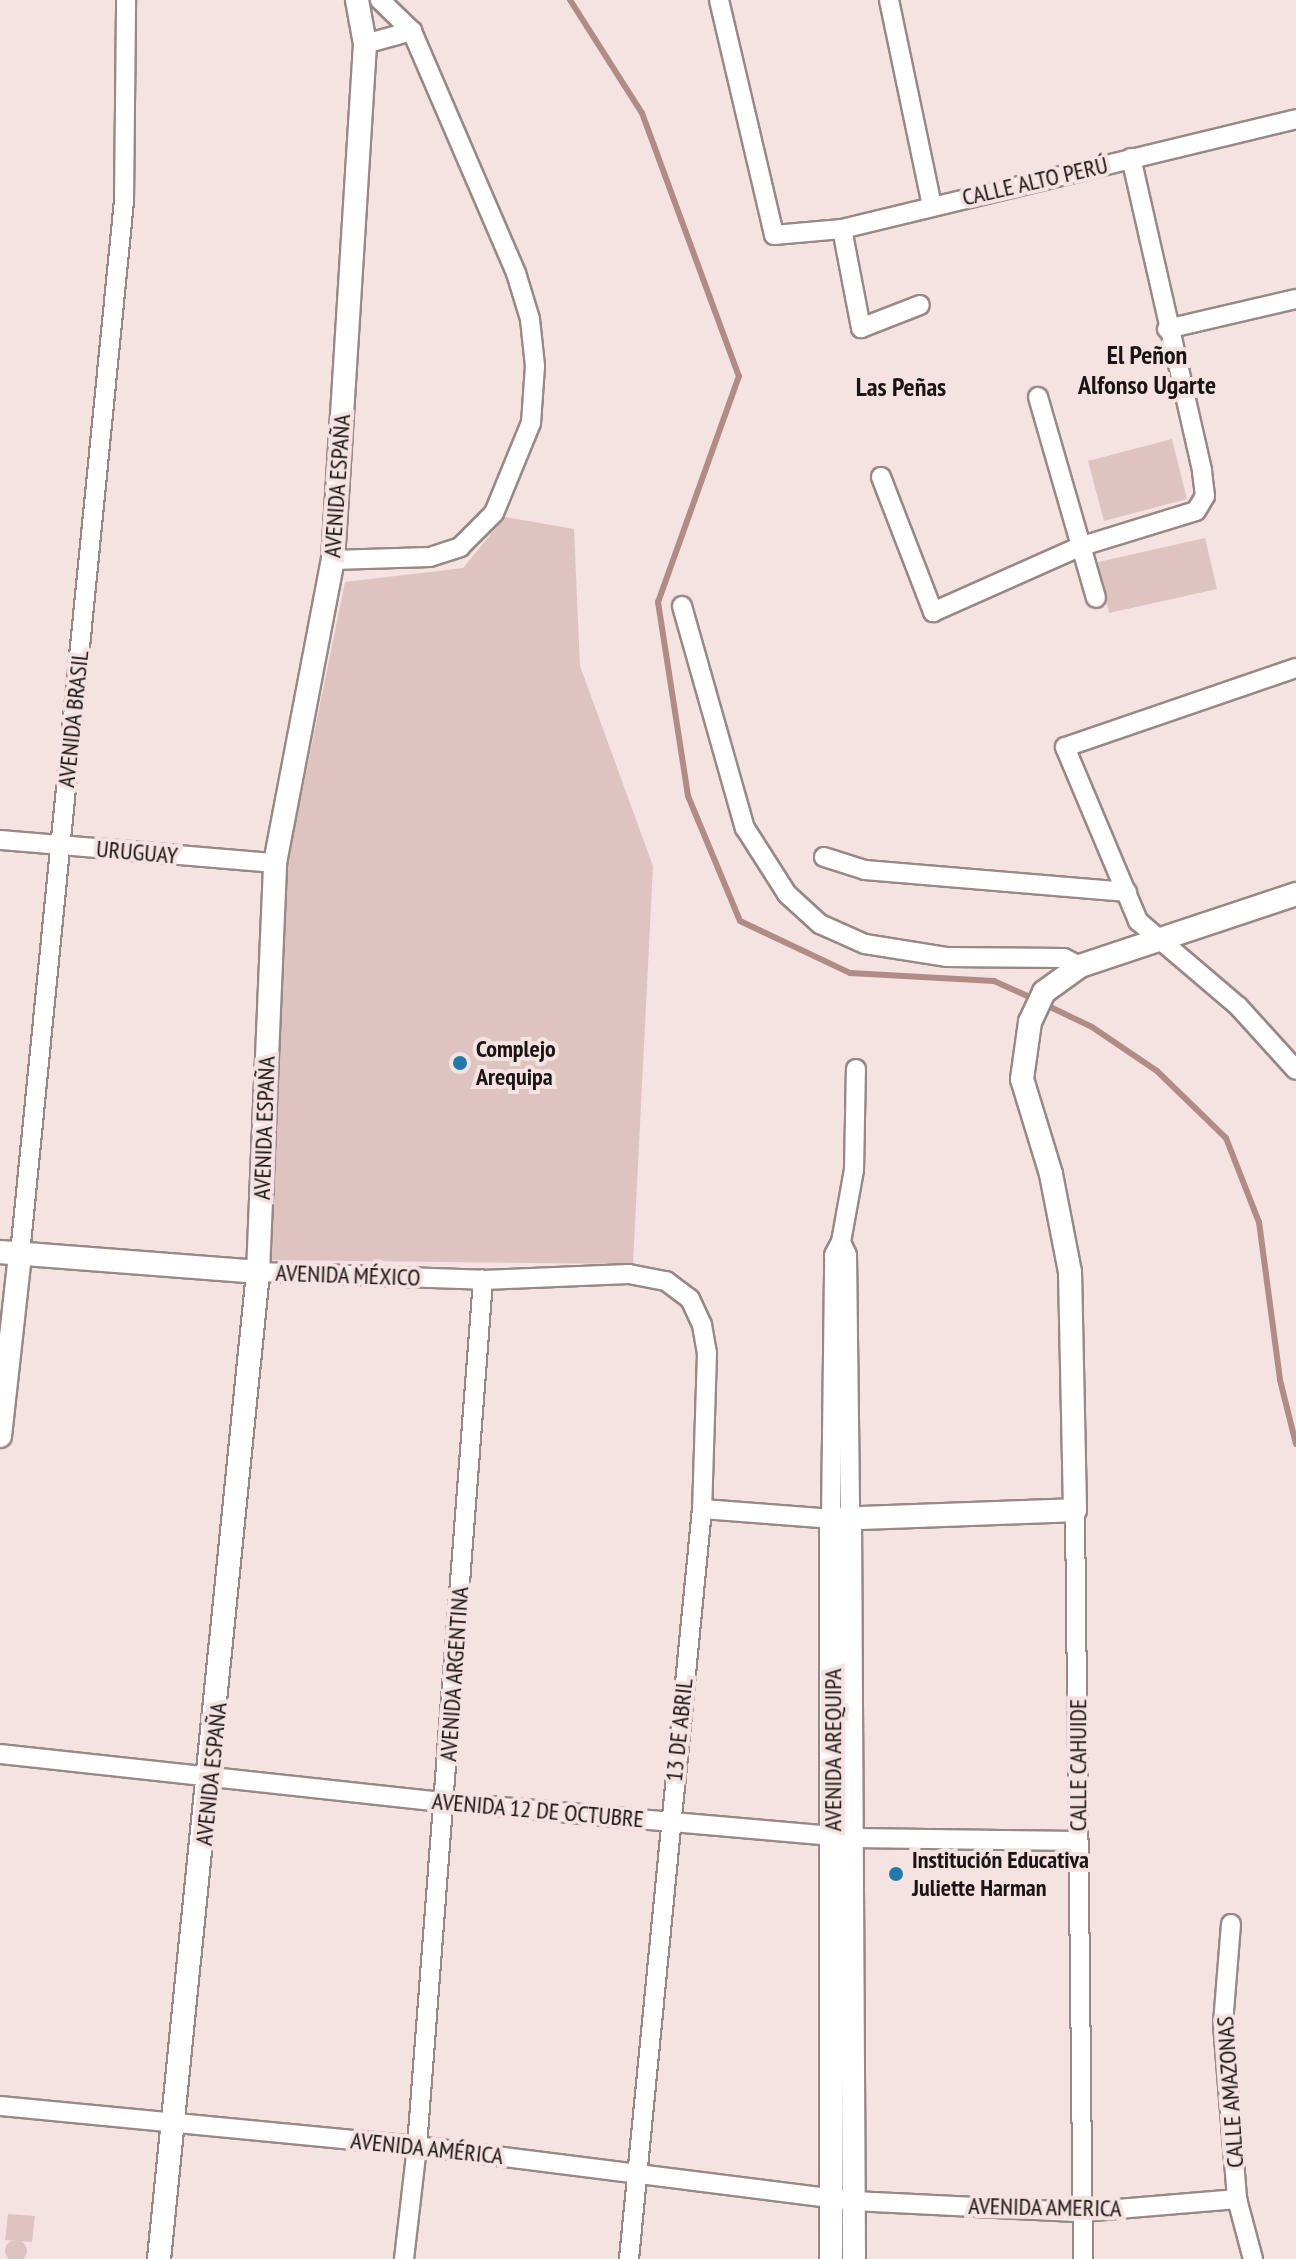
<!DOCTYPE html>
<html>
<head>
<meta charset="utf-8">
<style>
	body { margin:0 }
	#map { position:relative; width:1296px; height:2259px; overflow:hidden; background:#f4e3e1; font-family:"PT Sans Narrow",sans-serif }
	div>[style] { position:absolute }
	.green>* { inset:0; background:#dec4c1 }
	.round { border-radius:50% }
	.stream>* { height:6px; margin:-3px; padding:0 3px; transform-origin:3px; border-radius:3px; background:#b18c87 }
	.roads { filter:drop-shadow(2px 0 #988886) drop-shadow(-2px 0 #988886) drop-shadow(0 2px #988886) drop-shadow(0 -2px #988886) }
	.minor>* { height:18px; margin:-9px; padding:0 9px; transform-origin:9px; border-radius:9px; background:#fff }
	.tertiary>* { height:22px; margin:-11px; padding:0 11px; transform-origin:11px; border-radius:11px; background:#fff }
	.dots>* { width:22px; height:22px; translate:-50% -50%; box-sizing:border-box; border:4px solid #f4e3e1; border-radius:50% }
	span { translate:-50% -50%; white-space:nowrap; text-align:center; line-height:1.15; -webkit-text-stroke:8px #f4e3e1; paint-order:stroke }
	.street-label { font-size:24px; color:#1a1414 }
	.poi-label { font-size:24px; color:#1a1414; font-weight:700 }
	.left { translate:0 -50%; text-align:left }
	.neighbourhood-label { font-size:26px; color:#1a1414; font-weight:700 }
</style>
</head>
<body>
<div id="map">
	<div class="green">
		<i style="clip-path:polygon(1172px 439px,1187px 499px,1104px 521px,1088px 461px)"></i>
		<i style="clip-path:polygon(505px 517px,574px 529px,580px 666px,653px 866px,633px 1264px,266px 1260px,288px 861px,345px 582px,463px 568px)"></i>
		<i style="clip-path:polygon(1205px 538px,1217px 589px,1109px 613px,1098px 562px)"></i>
		<i style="clip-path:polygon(8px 2214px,35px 2216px,32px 2242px,5px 2240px)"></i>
		<i class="round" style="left:5px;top:2240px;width:22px;height:22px"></i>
	</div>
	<div class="stream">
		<i style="left:570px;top:0;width:134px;rotate:57.5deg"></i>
		<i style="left:642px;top:113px;width:280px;rotate:69.8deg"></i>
		<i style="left:739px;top:376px;width:240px;rotate:109.7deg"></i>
		<i style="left:658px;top:602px;width:196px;rotate:81.2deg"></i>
		<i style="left:688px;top:796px;width:135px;rotate:67.4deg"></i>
		<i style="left:740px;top:921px;width:122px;rotate:25.3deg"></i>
		<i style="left:850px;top:973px;width:144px;rotate:3.2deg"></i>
		<i style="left:994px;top:981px;width:44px;rotate:24.2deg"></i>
		<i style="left:1044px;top:1004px;width:53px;rotate:25.6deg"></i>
		<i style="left:1092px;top:1027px;width:78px;rotate:34.1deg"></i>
		<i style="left:1157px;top:1071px;width:96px;rotate:44.2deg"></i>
		<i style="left:1226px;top:1138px;width:90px;rotate:68.6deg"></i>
		<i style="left:1259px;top:1222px;width:159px;rotate:82.4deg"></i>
		<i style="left:1280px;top:1380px;width:66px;rotate:76deg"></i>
	</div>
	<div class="roads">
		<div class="minor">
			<i style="left:719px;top:0;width:241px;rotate:76.8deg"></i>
			<i style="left:774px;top:235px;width:68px;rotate:-5deg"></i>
			<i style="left:842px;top:229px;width:467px;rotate:-13.6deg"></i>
			<i style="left:889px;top:0;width:209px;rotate:78.2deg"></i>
			<i style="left:365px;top:44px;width:49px;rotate:-15.5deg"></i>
			<i style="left:842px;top:229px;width:101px;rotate:79.1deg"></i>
			<i style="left:861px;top:328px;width:63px;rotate:-21.3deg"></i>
			<i style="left:1167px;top:329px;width:132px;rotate:-13.1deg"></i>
			<i style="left:1038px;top:397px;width:209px;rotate:73.9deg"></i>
			<i style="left:881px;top:477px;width:145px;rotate:68.9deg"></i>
			<i style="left:933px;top:612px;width:160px;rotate:-24deg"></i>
			<i style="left:1079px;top:547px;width:122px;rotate:-17.1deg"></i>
			<i style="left:1196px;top:511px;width:17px;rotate:-59deg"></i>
			<i style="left:1205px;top:496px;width:26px;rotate:-97deg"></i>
			<i style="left:1202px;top:470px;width:320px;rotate:-102.8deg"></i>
			<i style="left:333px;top:560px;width:97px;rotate:-1.8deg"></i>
			<i style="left:430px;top:557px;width:32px;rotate:-18deg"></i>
			<i style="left:460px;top:547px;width:48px;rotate:-45deg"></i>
			<i style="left:494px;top:513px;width:97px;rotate:-67.7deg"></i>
			<i style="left:531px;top:423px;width:57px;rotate:-86deg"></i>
			<i style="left:535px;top:366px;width:47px;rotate:-96.1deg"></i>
			<i style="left:530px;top:319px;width:48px;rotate:-106.9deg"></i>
			<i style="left:516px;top:273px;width:263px;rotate:-113.3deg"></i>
			<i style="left:412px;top:31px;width:45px;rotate:-135.9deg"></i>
			<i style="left:682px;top:606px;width:231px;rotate:74.2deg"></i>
			<i style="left:745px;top:828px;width:78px;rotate:57.5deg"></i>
			<i style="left:787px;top:894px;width:45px;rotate:42.3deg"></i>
			<i style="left:820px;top:924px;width:49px;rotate:24deg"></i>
			<i style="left:865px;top:944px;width:82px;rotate:9.1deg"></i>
			<i style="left:946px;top:957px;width:118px;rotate:0.5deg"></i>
			<i style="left:1064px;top:958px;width:18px;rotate:27deg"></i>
			<i style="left:1296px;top:668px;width:244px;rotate:161.1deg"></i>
			<i style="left:1065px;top:747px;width:189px;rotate:67.2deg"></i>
			<i style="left:1138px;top:921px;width:131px;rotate:40.4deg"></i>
			<i style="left:1238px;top:1006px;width:86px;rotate:47.8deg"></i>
			<i style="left:0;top:840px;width:276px;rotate:4.8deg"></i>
			<i style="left:824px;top:857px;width:43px;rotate:17.6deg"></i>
			<i style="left:865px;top:870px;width:263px;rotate:4.8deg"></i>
			<i style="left:841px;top:1242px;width:14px;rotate:65deg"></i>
			<i style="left:847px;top:1255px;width:263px;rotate:89.3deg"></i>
			<i style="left:20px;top:1254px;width:1058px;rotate:-84.36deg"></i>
			<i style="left:124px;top:201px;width:201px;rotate:-89.4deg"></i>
			<i style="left:258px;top:1272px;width:225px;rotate:2deg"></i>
			<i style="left:483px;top:1280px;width:146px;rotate:-2.4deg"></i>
			<i style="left:629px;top:1274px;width:38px;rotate:11deg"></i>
			<i style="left:666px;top:1281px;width:30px;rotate:37deg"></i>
			<i style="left:690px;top:1299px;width:29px;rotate:65deg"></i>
			<i style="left:702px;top:1325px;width:28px;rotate:80deg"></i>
			<i style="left:707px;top:1353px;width:156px;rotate:91.8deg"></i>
			<i style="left:702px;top:1509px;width:754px;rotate:95.56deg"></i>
			<i style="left:702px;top:1509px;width:129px;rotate:4.4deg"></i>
			<i style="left:831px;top:1519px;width:264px;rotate:-89.3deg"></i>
			<i style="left:834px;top:1255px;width:15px;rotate:-62deg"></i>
			<i style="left:841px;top:1242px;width:73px;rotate:-79.8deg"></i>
			<i style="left:854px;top:1170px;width:101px;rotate:-88.9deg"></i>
			<i style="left:1075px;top:1510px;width:749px;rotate:89.39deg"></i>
			<i style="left:0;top:1754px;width:447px;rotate:6.2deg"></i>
			<i style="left:444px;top:1802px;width:413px;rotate:5deg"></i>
			<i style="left:855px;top:1838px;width:223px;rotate:0.8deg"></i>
			<i style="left:1231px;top:1924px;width:100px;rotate:94.6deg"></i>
			<i style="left:1223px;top:2024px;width:176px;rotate:85.4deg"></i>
			<i style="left:1237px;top:2199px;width:62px;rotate:75.1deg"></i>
			<i style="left:0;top:2106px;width:419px;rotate:5.5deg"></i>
			<i style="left:417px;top:2146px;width:439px;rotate:7.2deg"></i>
			<i style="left:853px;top:2201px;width:229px;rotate:2.8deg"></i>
			<i style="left:1082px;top:2212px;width:156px;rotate:-4.8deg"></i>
			<i style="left:404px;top:2259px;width:114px;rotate:-83.4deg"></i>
			<i style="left:417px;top:2146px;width:869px;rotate:-85.64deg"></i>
		</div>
		<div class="tertiary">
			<i style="left:0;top:1252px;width:259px;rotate:4.4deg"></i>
			<i style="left:0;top:1436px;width:183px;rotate:-83.7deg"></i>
			<i style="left:850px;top:1518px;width:741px;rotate:89.69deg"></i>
			<i style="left:159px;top:2259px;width:992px;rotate:-84.27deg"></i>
			<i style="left:258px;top:1272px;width:409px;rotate:-87.6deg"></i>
			<i style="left:275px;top:863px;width:309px;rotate:-79.2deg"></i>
			<i style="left:333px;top:560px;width:517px;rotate:-86.45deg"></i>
			<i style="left:365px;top:44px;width:45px;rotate:-100.3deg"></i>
			<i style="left:831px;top:2259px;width:740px;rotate:-90deg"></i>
			<i style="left:831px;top:1519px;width:244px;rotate:-2.1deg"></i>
			<i style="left:1075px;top:1510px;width:238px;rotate:-91.2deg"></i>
			<i style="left:1070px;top:1272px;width:100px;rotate:-101deg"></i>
			<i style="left:1051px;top:1174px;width:99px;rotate:-107deg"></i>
			<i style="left:1022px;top:1079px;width:58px;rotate:-82deg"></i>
			<i style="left:1030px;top:1022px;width:33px;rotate:-65deg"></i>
			<i style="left:1044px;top:992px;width:44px;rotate:-35.8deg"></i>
			<i style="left:1080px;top:966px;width:228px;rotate:-18.4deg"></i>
		</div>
	</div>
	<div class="dots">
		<i style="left:460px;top:1063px;background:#217aa9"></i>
		<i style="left:896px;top:1874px;background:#217aa9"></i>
	</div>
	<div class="street-label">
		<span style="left:1035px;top:181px;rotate:-13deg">CALLE ALTO PERÚ</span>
		<span style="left:337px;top:486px;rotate:-86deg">AVENIDA ESPAÑA</span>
		<span style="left:73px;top:719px;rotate:-84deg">AVENIDA BRASIL</span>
		<span style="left:137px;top:852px;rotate:5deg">URUGUAY</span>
		<span style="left:264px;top:1128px;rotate:-88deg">AVENIDA ESPAÑA</span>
		<span style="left:348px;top:1275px;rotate:2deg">AVENIDA MÉXICO</span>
		<span style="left:454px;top:1674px;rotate:-86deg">AVENIDA ARGENTINA</span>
		<span style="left:679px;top:1730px;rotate:-84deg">13 DE ABRIL</span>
		<span style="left:833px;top:1750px;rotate:-90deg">AVENIDA AREQUIPA</span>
		<span style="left:1078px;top:1765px;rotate:-90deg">CALLE CAHUIDE</span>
		<span style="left:211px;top:1774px;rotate:-84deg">AVENIDA ESPAÑA</span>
		<span style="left:538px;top:1810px;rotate:5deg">AVENIDA 12 DE OCTUBRE</span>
		<span style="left:1230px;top:2092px;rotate:-94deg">CALLE AMAZONAS</span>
		<span style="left:427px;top:2148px;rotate:6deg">AVENIDA AMÉRICA</span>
		<span style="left:1045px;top:2207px;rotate:1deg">AVENIDA AMERICA</span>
	</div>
	<div class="poi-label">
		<span class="left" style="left:476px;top:1063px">Complejo<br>Arequipa</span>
		<span class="left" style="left:912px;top:1874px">Institución Educativa<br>Juliette Harman</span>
	</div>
	<div class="neighbourhood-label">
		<span style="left:1147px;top:370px">El Peñon<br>Alfonso Ugarte</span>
		<span style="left:901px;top:387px">Las Peñas</span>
	</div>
</div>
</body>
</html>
